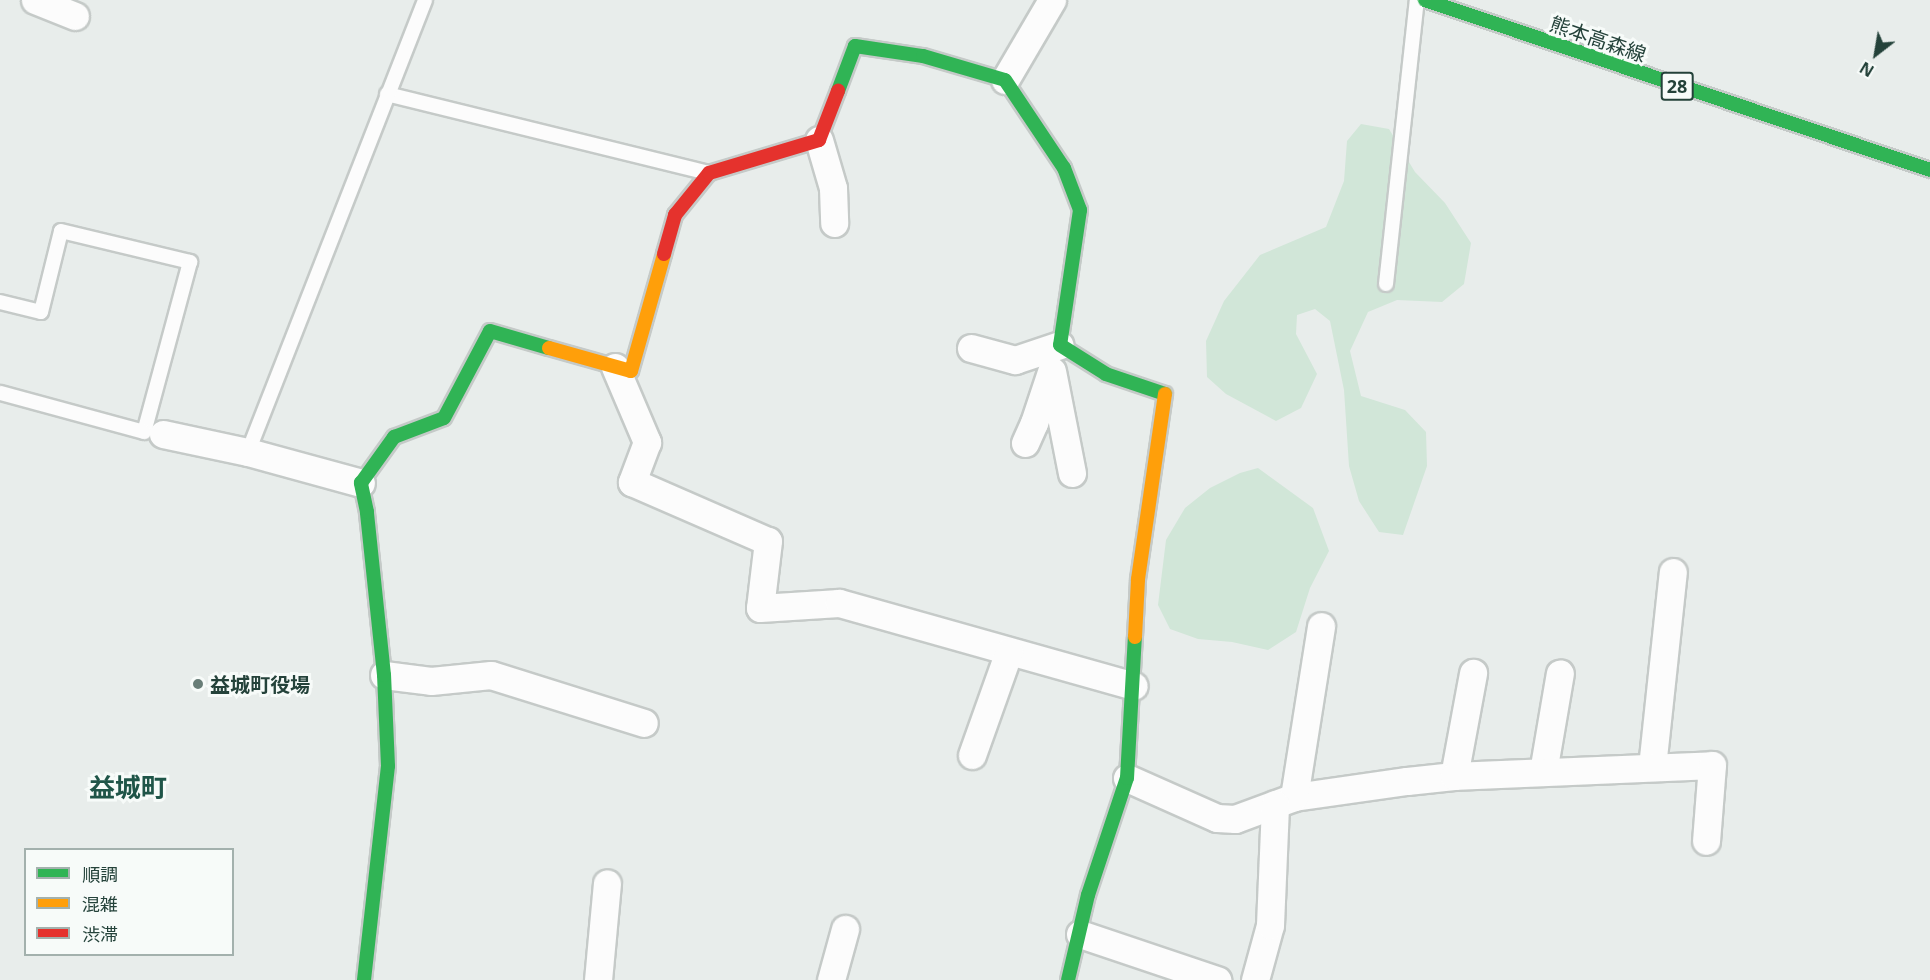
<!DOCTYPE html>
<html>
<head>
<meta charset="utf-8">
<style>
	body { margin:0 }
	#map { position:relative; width:1930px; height:980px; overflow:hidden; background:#e8edeb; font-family:"Open Sans","Noto Sans JP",sans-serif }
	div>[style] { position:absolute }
	.green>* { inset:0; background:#d1e6d8 }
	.roads { filter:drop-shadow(2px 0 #c5cac8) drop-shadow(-2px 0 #c5cac8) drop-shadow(0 2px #c5cac8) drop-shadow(0 -2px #c5cac8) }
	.lane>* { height:14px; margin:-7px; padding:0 7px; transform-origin:7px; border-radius:7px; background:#fcfcfc }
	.street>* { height:27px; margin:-13.5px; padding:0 13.5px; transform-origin:13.5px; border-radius:13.5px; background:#fcfcfc }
	.fast>* { height:14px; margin:-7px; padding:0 7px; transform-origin:7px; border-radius:7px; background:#30b455 }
	.slow>* { height:14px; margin:-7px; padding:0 7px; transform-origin:7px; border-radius:7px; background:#ff9f0a }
	.jam>* { height:14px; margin:-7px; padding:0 7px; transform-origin:7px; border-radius:7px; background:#e5322d }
	.dots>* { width:16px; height:16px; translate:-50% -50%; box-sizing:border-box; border:3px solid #f7fbf9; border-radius:50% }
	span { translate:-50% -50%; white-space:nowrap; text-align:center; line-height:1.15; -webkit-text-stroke:6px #f7fbf9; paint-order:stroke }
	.shield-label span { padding:2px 4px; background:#f7fbf9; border:2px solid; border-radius:4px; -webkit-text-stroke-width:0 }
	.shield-label { font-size:18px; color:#24423a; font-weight:700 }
	.street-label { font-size:20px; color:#24423a }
	.poi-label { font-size:20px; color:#24423a; font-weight:700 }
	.left { translate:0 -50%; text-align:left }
	.district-label { font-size:26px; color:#1f5548; font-weight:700 }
	.legend { position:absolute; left:24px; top:848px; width:210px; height:108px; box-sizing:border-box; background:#f7fbf9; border:2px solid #a3b1ad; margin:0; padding:8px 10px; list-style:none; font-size:18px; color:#24423a }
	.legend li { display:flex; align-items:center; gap:12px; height:30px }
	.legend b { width:30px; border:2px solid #a3b1ad }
	.north { position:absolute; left:1846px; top:24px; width:60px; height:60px; -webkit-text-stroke:4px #f7fbf9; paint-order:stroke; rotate:211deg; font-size:16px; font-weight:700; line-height:24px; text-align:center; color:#24423a }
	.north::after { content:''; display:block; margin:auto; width:21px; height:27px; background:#24423a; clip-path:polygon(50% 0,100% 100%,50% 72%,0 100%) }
</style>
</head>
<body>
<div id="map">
	<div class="green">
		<i style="clip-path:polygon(1361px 124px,1389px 129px,1415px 172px,1445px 203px,1471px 243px,1464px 284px,1442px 302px,1397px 300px,1368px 312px,1350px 351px,1361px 396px,1405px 410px,1426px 432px,1427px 466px,1403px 535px,1379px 532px,1359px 501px,1349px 466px,1344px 390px,1330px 321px,1315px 309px,1297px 315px,1296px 334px,1317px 374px,1301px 408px,1276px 421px,1226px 394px,1207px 377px,1206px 341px,1224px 301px,1260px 255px,1326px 227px,1344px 181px,1347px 141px)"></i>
		<i style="clip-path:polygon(1258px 468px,1313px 508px,1329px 551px,1310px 588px,1296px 632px,1268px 650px,1232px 642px,1198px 639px,1170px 629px,1158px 605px,1166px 540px,1185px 508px,1210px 488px,1240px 473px)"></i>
	</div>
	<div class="roads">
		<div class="lane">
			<i style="left:387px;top:94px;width:332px;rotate:13.8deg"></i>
			<i style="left:1386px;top:284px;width:286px;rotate:-83.8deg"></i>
			<i style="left:0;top:302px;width:42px;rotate:13.7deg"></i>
			<i style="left:41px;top:312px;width:83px;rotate:-76.1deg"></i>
			<i style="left:61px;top:231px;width:133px;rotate:13.5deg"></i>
			<i style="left:190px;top:262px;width:176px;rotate:105.1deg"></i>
			<i style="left:144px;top:432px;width:149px;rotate:-164.8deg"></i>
			<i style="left:248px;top:452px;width:485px;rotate:-68.6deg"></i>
		</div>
		<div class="street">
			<i style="left:35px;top:0;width:43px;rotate:21.8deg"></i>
			<i style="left:1005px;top:80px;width:93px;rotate:-59.6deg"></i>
			<i style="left:819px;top:140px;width:50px;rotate:73.7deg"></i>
			<i style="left:833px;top:188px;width:35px;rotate:88deg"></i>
			<i style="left:971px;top:348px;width:46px;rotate:15.3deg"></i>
			<i style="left:1015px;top:360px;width:47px;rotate:-18.4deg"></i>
			<i style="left:615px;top:367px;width:82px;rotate:66.9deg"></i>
			<i style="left:647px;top:442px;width:43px;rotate:110.6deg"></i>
			<i style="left:632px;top:482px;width:148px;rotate:23.5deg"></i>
			<i style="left:768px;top:541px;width:67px;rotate:96.8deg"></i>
			<i style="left:760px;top:608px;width:79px;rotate:-3.6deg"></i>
			<i style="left:839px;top:603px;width:306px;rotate:15.7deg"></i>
			<i style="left:1052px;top:371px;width:104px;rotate:78.9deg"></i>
			<i style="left:163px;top:434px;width:87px;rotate:12deg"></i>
			<i style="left:248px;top:452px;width:117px;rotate:15.3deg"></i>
			<i style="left:1025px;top:443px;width:22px;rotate:-66deg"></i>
			<i style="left:1034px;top:423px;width:54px;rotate:-71.6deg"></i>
			<i style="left:384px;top:675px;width:47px;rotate:7.3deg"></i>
			<i style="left:431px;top:681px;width:60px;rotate:-5.7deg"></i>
			<i style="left:491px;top:675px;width:160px;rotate:17.4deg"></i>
			<i style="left:972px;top:755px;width:110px;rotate:-70.4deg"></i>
			<i style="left:1652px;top:767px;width:196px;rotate:-83.9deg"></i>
			<i style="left:1543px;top:772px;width:100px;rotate:-80.3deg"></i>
			<i style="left:1454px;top:776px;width:105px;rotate:-79.5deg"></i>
			<i style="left:1127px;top:778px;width:98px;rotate:24deg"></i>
			<i style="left:1217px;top:818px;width:18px;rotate:3deg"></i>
			<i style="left:1235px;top:819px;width:63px;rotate:-20.4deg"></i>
			<i style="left:1294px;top:797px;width:114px;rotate:-8.1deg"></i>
			<i style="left:1407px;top:781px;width:47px;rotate:-6.1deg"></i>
			<i style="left:1454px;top:776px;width:258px;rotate:-2.4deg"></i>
			<i style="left:1712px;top:765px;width:76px;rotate:94.5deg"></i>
			<i style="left:1294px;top:797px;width:173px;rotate:-81deg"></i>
			<i style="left:1080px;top:934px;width:145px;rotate:18.6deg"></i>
			<i style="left:598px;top:980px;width:97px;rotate:-84.7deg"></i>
			<i style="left:831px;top:980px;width:53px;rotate:-74.6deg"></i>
			<i style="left:1255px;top:980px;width:57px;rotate:-74.7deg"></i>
			<i style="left:1270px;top:925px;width:121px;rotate:-87.6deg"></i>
		</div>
		<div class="fast">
			<i style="left:1425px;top:0;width:533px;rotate:18.6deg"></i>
			<i style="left:838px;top:91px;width:48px;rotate:-69.3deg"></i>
			<i style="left:855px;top:46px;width:69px;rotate:8.4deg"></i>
			<i style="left:923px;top:56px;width:85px;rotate:16.3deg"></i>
			<i style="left:1005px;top:80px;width:106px;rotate:56.2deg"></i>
			<i style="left:1064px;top:168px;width:45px;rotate:69.1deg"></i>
			<i style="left:1080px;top:210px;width:136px;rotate:98.4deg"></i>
			<i style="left:1060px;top:345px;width:54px;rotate:32.2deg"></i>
			<i style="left:1106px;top:374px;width:62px;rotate:18.7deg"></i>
			<i style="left:364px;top:980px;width:215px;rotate:-83.6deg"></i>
			<i style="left:388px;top:766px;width:91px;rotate:-92.5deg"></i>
			<i style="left:384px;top:675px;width:164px;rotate:-96deg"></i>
			<i style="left:367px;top:512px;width:30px;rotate:-102deg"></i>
			<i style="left:361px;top:483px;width:57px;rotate:-54.3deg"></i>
			<i style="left:394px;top:437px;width:53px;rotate:-20.8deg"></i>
			<i style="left:444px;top:418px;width:98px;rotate:-62.1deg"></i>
			<i style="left:490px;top:331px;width:61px;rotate:16.1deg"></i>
			<i style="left:1068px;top:980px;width:87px;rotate:-76.8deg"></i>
			<i style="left:1088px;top:895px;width:123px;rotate:-71.6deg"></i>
			<i style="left:1127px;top:778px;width:141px;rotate:-86.8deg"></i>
		</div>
		<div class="slow">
			<i style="left:549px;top:348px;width:85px;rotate:15.7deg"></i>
			<i style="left:631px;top:371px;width:122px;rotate:-74.2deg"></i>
			<i style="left:1135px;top:637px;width:58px;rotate:-87deg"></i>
			<i style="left:1138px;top:579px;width:187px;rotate:-81.7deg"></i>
		</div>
		<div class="jam">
			<i style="left:664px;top:254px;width:41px;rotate:-74.2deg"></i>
			<i style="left:675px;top:215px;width:54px;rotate:-51deg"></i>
			<i style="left:709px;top:173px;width:115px;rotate:-16.7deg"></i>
			<i style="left:819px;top:140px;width:53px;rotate:-68.8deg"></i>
		</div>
	</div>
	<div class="dots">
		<i style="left:198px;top:684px;background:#697e78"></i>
	</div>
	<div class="shield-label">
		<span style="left:1677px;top:86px">28</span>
	</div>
	<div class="street-label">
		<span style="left:1598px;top:39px;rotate:19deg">熊本高森線</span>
	</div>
	<div class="poi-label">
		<span class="left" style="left:210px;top:684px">益城町役場</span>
	</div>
	<div class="district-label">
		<span style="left:128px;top:788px">益城町</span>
	</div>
	<ul class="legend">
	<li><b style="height:8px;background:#30b455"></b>順調</li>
	<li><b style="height:8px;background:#ff9f0a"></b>混雑</li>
	<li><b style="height:8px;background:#e5322d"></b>渋滞</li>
	</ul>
	<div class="north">N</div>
</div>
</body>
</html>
